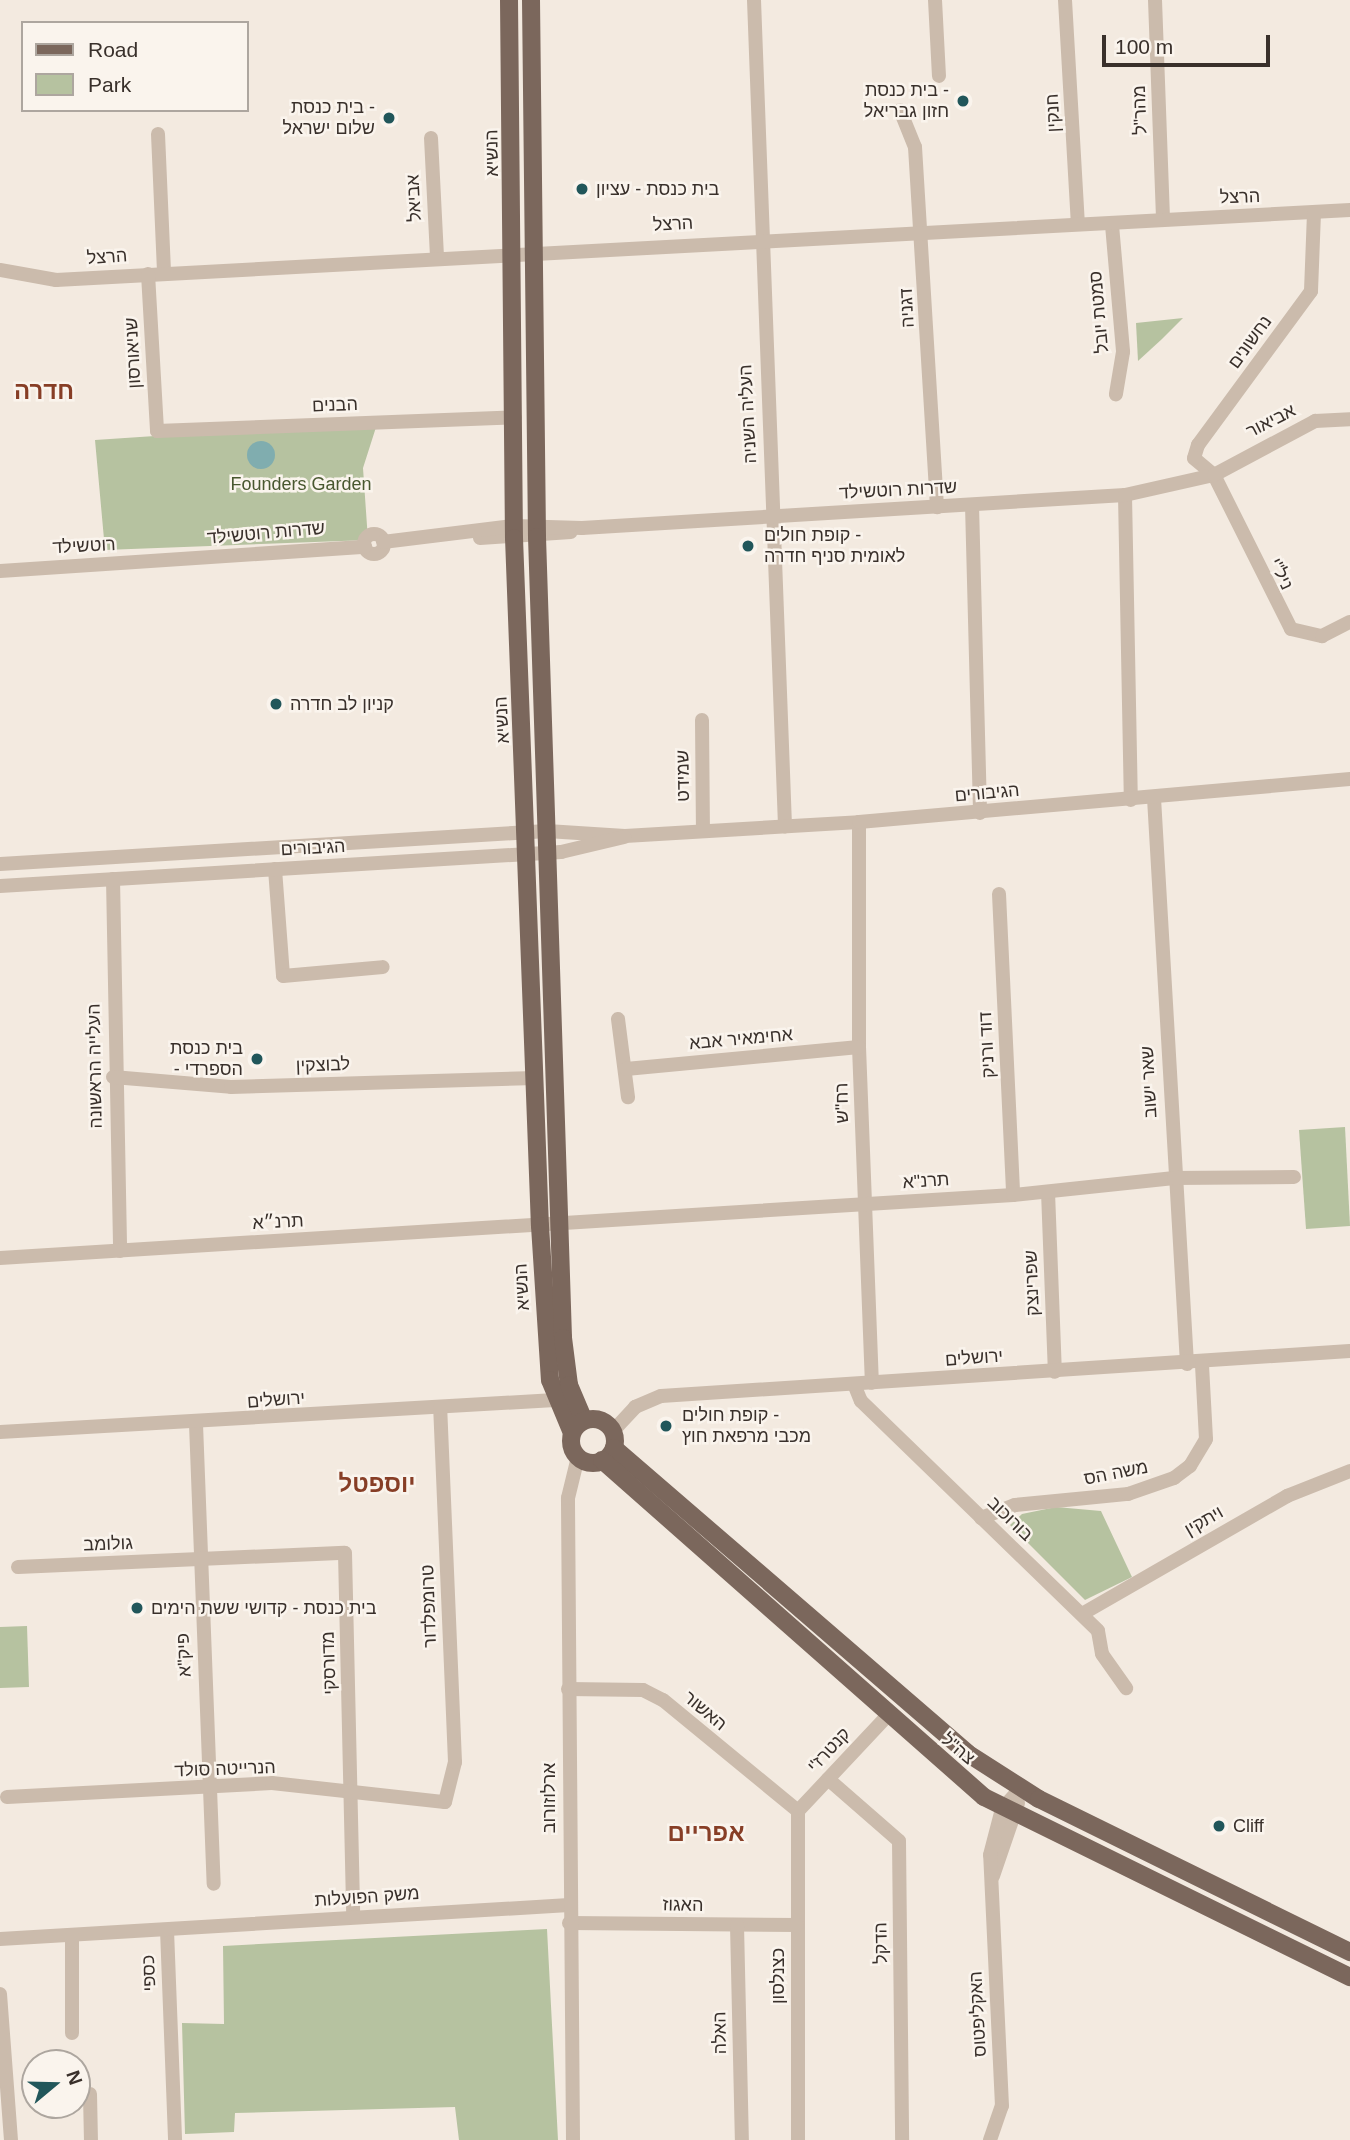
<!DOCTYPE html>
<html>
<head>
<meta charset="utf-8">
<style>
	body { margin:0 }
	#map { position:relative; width:1350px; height:2140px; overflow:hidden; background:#f3eae0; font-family:Arial,Heebo,sans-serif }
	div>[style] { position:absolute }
	.green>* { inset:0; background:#b6c2a0 }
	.water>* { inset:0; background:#80adaf }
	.round { border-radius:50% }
	.minor>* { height:14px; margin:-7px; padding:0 7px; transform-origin:7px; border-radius:7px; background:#cbbbac }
	.minor>.ring { margin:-7px; padding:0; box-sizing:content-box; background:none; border:14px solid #cbbbac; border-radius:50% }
	.major>* { height:18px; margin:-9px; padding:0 9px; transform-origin:9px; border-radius:9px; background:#7b675c }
	.major>.ring { margin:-9px; padding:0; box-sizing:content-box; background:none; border:18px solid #7b675c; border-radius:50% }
	.dots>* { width:19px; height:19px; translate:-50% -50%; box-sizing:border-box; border:4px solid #faf4ed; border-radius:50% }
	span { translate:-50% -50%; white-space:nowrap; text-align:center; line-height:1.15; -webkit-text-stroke:5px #faf4ed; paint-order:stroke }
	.poi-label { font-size:18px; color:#39302b }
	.right { translate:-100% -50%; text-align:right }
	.left { translate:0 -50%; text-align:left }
	.street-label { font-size:18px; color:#39302b }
	.park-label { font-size:18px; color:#48572f }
	.district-label { font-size:24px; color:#873e26; font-weight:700 }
	.legend { position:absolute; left:21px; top:21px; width:228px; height:91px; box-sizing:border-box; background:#faf4ed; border:2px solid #ada69f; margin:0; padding:9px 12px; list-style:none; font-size:21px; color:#39302b }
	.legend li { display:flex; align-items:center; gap:14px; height:35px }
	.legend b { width:35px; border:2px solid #ada69f }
	.north { position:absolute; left:21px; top:2049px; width:70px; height:70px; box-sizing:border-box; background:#faf4ed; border:2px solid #ada69f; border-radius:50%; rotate:71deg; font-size:19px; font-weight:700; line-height:28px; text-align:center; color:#39302b }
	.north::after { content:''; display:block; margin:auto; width:24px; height:32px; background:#21565a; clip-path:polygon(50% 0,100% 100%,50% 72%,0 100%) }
	.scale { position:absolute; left:1102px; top:35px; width:168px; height:32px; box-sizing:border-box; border:4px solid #39302b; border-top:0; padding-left:9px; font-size:21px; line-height:24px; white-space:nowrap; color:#39302b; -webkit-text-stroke:5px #faf4ed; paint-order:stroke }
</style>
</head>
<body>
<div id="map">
	<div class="green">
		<i style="clip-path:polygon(1183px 318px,1162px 339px,1138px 361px,1136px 323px)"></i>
		<i style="clip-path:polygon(378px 421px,363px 468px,368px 540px,105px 550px,95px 440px)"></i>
		<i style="clip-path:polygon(1345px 1127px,1350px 1226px,1306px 1229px,1299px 1130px)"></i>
		<i style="clip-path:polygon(1056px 1507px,1101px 1511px,1132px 1577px,1085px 1600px,1010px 1525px,1022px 1514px)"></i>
		<i style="clip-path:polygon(27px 1626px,29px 1687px,0 1688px,0 1627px)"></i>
		<i style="clip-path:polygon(547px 1929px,558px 2140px,459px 2140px,455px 2107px,235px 2113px,234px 2132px,185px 2134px,182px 2023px,224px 2024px,223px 1946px)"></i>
	</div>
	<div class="water">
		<i class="round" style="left:247px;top:441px;width:28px;height:28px"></i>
	</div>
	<div class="minor">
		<i style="left:754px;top:0;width:827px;rotate:87.85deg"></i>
		<i style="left:935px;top:0;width:76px;rotate:87deg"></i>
		<i style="left:1065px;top:0;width:223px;rotate:86.7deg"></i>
		<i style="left:1155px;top:0;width:218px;rotate:87.9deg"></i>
		<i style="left:900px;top:110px;width:40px;rotate:68deg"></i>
		<i style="left:915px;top:147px;width:361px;rotate:86.5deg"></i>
		<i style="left:158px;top:134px;width:138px;rotate:87.5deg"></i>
		<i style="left:431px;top:138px;width:119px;rotate:87.1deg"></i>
		<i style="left:1112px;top:225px;width:127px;rotate:85deg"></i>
		<i style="left:1123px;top:352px;width:43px;rotate:99.5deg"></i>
		<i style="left:0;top:270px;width:57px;rotate:10.1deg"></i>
		<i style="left:56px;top:280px;width:1296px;rotate:-3.1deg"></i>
		<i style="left:148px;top:274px;width:157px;rotate:86.7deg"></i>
		<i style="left:157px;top:431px;width:358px;rotate:-2.2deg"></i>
		<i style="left:1214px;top:475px;width:26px;rotate:-140deg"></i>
		<i style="left:1194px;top:458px;width:14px;rotate:-73deg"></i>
		<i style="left:1198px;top:445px;width:191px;rotate:-53.7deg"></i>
		<i style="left:1311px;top:291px;width:77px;rotate:-87.8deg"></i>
		<i style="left:1214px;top:475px;width:172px;rotate:63.4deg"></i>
		<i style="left:1291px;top:629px;width:32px;rotate:13deg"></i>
		<i style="left:1322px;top:636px;width:31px;rotate:-27deg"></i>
		<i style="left:1125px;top:495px;width:305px;rotate:88.9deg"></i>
		<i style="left:972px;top:505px;width:308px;rotate:88.5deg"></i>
		<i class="ring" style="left:364px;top:534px;width:6px;height:6px"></i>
		<i style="left:480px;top:538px;width:91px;rotate:-3.8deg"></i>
		<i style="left:383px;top:542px;width:132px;rotate:-7deg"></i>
		<i style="left:514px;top:526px;width:68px;rotate:1.7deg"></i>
		<i style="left:582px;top:528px;width:544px;rotate:-3.48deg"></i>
		<i style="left:1125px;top:495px;width:91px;rotate:-12.7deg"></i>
		<i style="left:1214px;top:475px;width:115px;rotate:-28.1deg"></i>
		<i style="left:1315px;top:421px;width:35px;rotate:-3deg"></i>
		<i style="left:0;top:571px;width:366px;rotate:-3.8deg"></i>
		<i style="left:702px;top:720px;width:111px;rotate:89.5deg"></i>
		<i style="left:1154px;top:798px;width:567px;rotate:86.66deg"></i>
		<i style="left:859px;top:822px;width:225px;rotate:90deg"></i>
		<i style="left:859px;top:1047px;width:336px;rotate:87.8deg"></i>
		<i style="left:0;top:864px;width:548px;rotate:-3.45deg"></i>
		<i style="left:547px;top:831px;width:78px;rotate:3.7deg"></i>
		<i style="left:625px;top:836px;width:234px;rotate:-3.4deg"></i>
		<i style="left:859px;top:822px;width:493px;rotate:-5deg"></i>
		<i style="left:275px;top:869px;width:107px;rotate:85.7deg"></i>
		<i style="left:283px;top:976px;width:100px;rotate:-5.1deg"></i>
		<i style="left:113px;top:879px;width:372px;rotate:88.9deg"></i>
		<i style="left:0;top:886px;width:562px;rotate:-3.47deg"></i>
		<i style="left:561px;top:852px;width:65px;rotate:-13.4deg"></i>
		<i style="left:999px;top:894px;width:301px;rotate:87.3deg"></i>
		<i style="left:618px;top:1019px;width:79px;rotate:82.7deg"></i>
		<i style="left:626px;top:1069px;width:234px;rotate:-5.4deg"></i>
		<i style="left:113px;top:1077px;width:118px;rotate:4.8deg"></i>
		<i style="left:231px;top:1087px;width:304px;rotate:-1.7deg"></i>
		<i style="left:1048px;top:1192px;width:180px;rotate:87.8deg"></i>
		<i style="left:0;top:1258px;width:1015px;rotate:-3.56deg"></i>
		<i style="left:1013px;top:1195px;width:162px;rotate:-6deg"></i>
		<i style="left:1174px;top:1178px;width:120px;rotate:-0.5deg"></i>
		<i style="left:854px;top:1384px;width:18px;rotate:68deg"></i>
		<i style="left:861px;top:1401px;width:330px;rotate:44.1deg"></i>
		<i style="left:1098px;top:1631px;width:23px;rotate:80deg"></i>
		<i style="left:1102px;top:1654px;width:42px;rotate:54.8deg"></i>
		<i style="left:196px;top:1424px;width:460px;rotate:87.8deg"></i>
		<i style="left:613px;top:1431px;width:33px;rotate:-47deg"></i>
		<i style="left:635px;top:1407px;width:28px;rotate:-23deg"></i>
		<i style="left:661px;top:1396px;width:690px;rotate:-3.74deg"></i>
		<i style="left:0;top:1432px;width:556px;rotate:-3.3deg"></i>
		<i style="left:981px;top:1518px;width:36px;rotate:-21deg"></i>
		<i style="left:1015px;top:1505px;width:114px;rotate:-5.6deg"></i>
		<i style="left:1128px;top:1494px;width:49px;rotate:-19.2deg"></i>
		<i style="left:1174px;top:1478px;width:20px;rotate:-37deg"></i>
		<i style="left:1190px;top:1466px;width:31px;rotate:-59deg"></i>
		<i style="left:1206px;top:1439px;width:75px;rotate:-93.1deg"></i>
		<i style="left:18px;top:1567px;width:327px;rotate:-2.5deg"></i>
		<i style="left:345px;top:1553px;width:364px;rotate:88.7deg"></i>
		<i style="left:1082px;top:1614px;width:237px;rotate:-29.9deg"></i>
		<i style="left:1287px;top:1496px;width:68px;rotate:-21.6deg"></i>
		<i style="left:568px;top:1689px;width:75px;rotate:0.8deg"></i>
		<i style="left:643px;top:1690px;width:22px;rotate:27deg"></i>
		<i style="left:663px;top:1700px;width:175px;rotate:39.4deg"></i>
		<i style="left:828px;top:1779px;width:94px;rotate:41.1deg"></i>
		<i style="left:899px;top:1841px;width:299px;rotate:89.4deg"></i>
		<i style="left:7px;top:1797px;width:265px;rotate:-3deg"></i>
		<i style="left:272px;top:1783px;width:174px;rotate:6.3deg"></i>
		<i style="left:445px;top:1802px;width:41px;rotate:-76deg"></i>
		<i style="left:455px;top:1762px;width:354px;rotate:-92.4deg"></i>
		<i style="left:798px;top:1811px;width:329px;rotate:90deg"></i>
		<i style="left:798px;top:1811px;width:132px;rotate:-46.8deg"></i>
		<i style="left:993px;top:1876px;width:77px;rotate:-71.1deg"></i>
		<i style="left:569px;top:1923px;width:228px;rotate:0.5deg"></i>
		<i style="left:737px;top:1925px;width:215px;rotate:88.7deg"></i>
		<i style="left:167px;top:1930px;width:210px;rotate:87.8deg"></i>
		<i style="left:0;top:1939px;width:570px;rotate:-3.42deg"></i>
		<i style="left:0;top:1994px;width:146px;rotate:85.7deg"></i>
		<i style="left:72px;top:2033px;width:97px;rotate:-90deg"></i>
		<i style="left:90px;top:2094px;width:46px;rotate:88.8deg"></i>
		<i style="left:573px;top:2140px;width:642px;rotate:-90.45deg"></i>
		<i style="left:568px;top:1498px;width:42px;rotate:-76.3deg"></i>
		<i style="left:990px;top:2140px;width:36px;rotate:-71deg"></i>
		<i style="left:1002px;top:2106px;width:251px;rotate:-92.7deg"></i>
		<i style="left:990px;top:1855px;width:48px;rotate:-75.4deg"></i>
		<i style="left:1002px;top:1809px;width:28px;rotate:-48deg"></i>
	</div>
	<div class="major">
		<i style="left:509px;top:0;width:538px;rotate:89.47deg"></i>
		<i style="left:514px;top:538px;width:688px;rotate:87.84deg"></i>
		<i style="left:540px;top:1226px;width:154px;rotate:86.3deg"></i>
		<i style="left:550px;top:1380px;width:57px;rotate:67.5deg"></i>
		<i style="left:531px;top:0;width:537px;rotate:89.36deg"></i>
		<i style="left:537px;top:537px;width:801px;rotate:88.14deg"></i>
		<i style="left:563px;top:1338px;width:47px;rotate:82.7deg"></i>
		<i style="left:569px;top:1385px;width:38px;rotate:67deg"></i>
		<i class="ring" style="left:571px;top:1419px;width:26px;height:26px"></i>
		<i style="left:614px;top:1448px;width:467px;rotate:40.8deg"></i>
		<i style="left:967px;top:1753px;width:85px;rotate:32.6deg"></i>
		<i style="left:1039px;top:1799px;width:347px;rotate:26.2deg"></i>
		<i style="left:602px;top:1460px;width:509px;rotate:41.42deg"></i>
		<i style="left:984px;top:1797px;width:408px;rotate:26.2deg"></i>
	</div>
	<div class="dots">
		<i style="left:963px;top:101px;background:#21565a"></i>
		<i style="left:389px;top:118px;background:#21565a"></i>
		<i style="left:582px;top:189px;background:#21565a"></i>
		<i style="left:748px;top:546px;background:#21565a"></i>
		<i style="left:276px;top:704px;background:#21565a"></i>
		<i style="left:257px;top:1059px;background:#21565a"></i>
		<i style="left:666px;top:1426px;background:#21565a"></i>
		<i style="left:137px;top:1608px;background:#21565a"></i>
		<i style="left:1219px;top:1826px;background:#21565a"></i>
	</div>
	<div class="poi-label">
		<span class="right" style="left:949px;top:101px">בית כנסת -<br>חזון גבריאל</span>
		<span class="right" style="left:375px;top:118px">בית כנסת -<br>שלום ישראל</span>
		<span class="left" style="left:596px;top:189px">בית כנסת - עציון</span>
		<span class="left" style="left:764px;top:546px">קופת חולים -<br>לאומית סניף חדרה</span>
		<span class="left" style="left:290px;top:704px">קניון לב חדרה</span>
		<span class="right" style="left:243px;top:1059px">בית כנסת<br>- הספרדי</span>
		<span class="left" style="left:682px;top:1426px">קופת חולים -<br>מכבי מרפאת חוץ</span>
		<span class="left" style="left:151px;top:1608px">בית כנסת - קדושי ששת הימים</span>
		<span class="left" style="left:1233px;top:1826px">Cliff</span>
	</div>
	<div class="street-label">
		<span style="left:1140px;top:110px;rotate:-92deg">מהר"ל</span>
		<span style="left:1053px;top:113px;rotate:-93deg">חנקין</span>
		<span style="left:492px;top:153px;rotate:-91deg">הנשיא</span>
		<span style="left:1240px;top:197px;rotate:-2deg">הרצל</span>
		<span style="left:414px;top:198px;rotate:-93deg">אביאל</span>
		<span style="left:673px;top:224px;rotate:-3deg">הרצל</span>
		<span style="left:107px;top:257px;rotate:-4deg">הרצל</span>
		<span style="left:907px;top:308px;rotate:-93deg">דגניה</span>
		<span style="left:1099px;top:312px;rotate:-95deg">סמטת יובל</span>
		<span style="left:1250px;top:342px;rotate:-54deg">נחשונים</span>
		<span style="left:133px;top:353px;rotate:-93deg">שניאורסון</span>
		<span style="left:335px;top:405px;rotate:-2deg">הבנים</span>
		<span style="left:748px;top:414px;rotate:-93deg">העליה השניה</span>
		<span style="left:1271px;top:421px;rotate:-27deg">אביאור</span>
		<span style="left:898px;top:490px;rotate:-3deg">שדרות רוטשילד</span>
		<span style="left:266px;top:533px;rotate:-5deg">שדרות רוטשילד</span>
		<span style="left:84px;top:546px;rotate:-3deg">רוטשילד</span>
		<span style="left:1281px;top:574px;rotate:65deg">ניל"י</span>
		<span style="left:502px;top:720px;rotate:-93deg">הנשיא</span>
		<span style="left:683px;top:776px;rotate:-91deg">שמידט</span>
		<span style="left:987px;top:793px;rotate:-5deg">הגיבורים</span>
		<span style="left:313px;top:848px;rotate:-3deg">הגיבורים</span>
		<span style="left:741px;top:1039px;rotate:-5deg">אחימאיר אבא</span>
		<span style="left:987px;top:1045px;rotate:-93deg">דוד ורניק</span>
		<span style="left:323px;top:1065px;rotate:-2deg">לבוצקין</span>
		<span style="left:95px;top:1066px;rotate:-91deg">העלייה הראשונה</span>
		<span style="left:1149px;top:1082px;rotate:-93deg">שאר ישוב</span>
		<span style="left:842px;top:1103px;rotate:-91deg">רח"ש</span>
		<span style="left:926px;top:1181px;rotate:-4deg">תרנ"א</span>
		<span style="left:278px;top:1222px;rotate:-3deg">תרנ״א</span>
		<span style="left:1032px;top:1283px;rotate:-92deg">שפרינצק</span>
		<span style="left:522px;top:1287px;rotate:-93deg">הנשיא</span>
		<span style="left:974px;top:1358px;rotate:-4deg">ירושלים</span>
		<span style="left:276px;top:1400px;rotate:-4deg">ירושלים</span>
		<span style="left:1116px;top:1473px;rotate:-11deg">משה הס</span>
		<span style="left:1010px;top:1519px;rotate:44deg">בורוכוב</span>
		<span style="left:1204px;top:1521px;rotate:-30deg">ויתקין</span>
		<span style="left:108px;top:1544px;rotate:-2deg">גולומב</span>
		<span style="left:429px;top:1606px;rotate:-92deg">טרומפלדור</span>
		<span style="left:184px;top:1655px;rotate:-93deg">פיק"א</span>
		<span style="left:329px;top:1663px;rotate:-92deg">מדורסקי</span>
		<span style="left:705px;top:1711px;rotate:40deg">האשור</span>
		<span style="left:958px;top:1749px;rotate:40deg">צה"ל</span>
		<span style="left:829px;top:1750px;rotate:-47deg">קנטרז'י</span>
		<span style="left:225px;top:1769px;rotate:-2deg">הנרייטה סולד</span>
		<span style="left:549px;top:1798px;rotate:-90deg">ארלוזורוב</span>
		<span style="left:367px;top:1897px;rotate:-4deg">משק הפועלות</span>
		<span style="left:683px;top:1905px;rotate:1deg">האגוז</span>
		<span style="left:881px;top:1943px;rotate:-91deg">הדקל</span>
		<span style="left:149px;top:1973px;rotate:-92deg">כספי</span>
		<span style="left:778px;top:1976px;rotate:-90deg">כצנלסון</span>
		<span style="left:978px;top:2014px;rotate:-93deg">האקליפטוס</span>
		<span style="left:720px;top:2033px;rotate:-91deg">האלה</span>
	</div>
	<div class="park-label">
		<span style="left:301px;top:484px">Founders Garden</span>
	</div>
	<div class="district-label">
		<span style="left:44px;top:391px">חדרה</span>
		<span style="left:377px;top:1484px">יוספטל</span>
		<span style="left:706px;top:1833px">אפריים</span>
	</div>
	<ul class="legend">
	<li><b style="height:9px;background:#7b675c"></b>Road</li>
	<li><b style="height:19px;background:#b6c2a0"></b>Park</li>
	</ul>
	<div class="north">N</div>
	<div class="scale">100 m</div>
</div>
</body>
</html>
